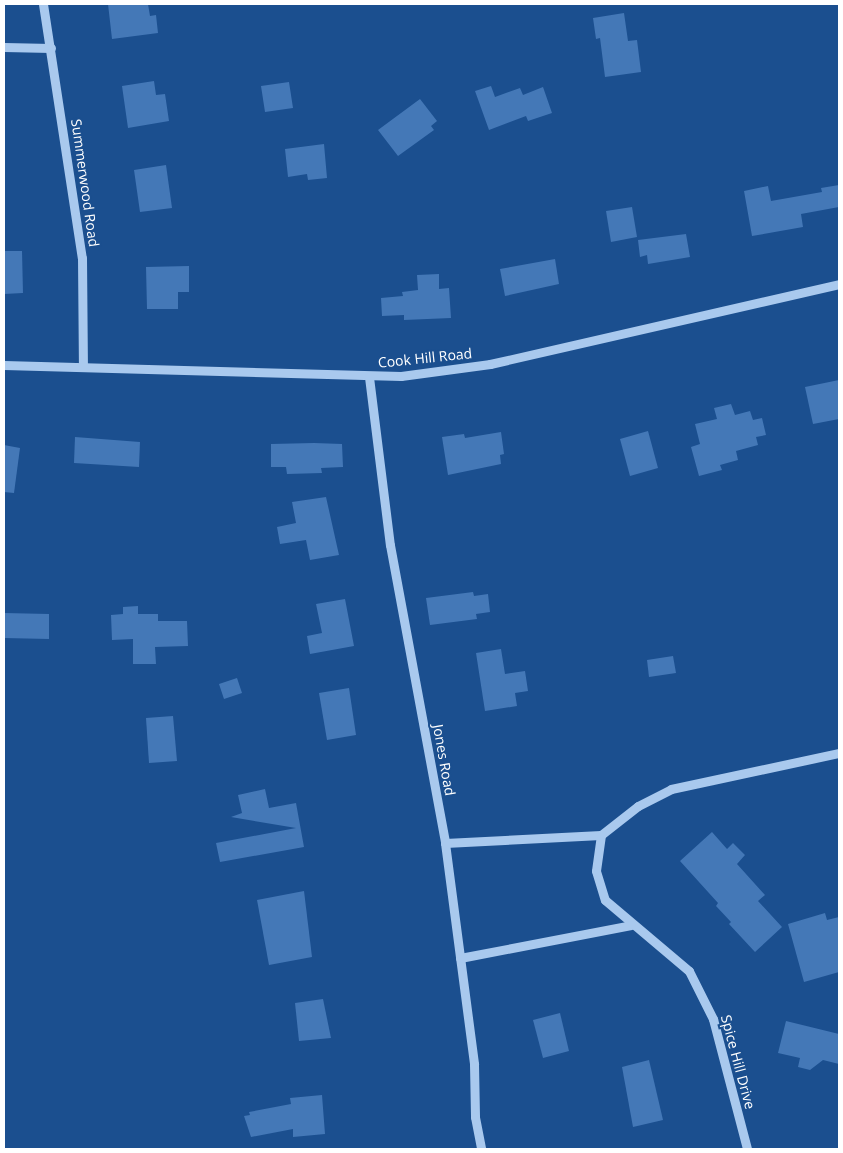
<!DOCTYPE html>
<html>
<head>
<meta charset="utf-8">
<style>
	body { margin:0 }
	#map { position:relative; width:843px; height:1153px; overflow:hidden; background:#1b4f8f; font-family:"Open Sans",sans-serif }
	div>[style] { position:absolute }
	.building>* { inset:0; background:#4478b7 }
	.minor>* { height:9px; margin:-4.5px; padding:0 4.5px; transform-origin:4.5px; border-radius:4.5px; background:#a9c9ee }
	span { translate:-50% -50%; white-space:nowrap; text-align:center; line-height:1.15; -webkit-text-stroke:4px #1b4f8f; paint-order:stroke }
	.street-label { font-size:14px; color:#fff }
	.frame { position:absolute; inset:0; border:5px solid #fff; pointer-events:none }
</style>
</head>
<body>
<div id="map">
	<div class="building">
		<i style="clip-path:polygon(108px 4px,148px 4px,150px 16px,156px 15px,158px 33px,112px 39px)"></i>
		<i style="clip-path:polygon(624px 13px,628px 41px,637px 40px,641px 72px,605px 77px,600px 38px,596px 39px,593px 18px)"></i>
		<i style="clip-path:polygon(154px 81px,156px 95px,165px 94px,169px 121px,128px 128px,122px 86px)"></i>
		<i style="clip-path:polygon(289px 82px,293px 108px,265px 112px,261px 86px)"></i>
		<i style="clip-path:polygon(491px 86px,495px 97px,520px 88px,523px 95px,543px 87px,552px 113px,528px 121px,526px 116px,489px 130px,475px 91px)"></i>
		<i style="clip-path:polygon(420px 99px,437px 121px,431px 126px,434px 130px,398px 156px,378px 130px)"></i>
		<i style="clip-path:polygon(324px 144px,327px 178px,308px 180px,307px 174px,288px 177px,285px 149px)"></i>
		<i style="clip-path:polygon(166px 165px,172px 208px,140px 212px,134px 170px)"></i>
		<i style="clip-path:polygon(839px 185px,839px 207px,801px 214px,803px 227px,752px 236px,744px 191px,768px 186px,771px 201px,822px 192px,821px 188px)"></i>
		<i style="clip-path:polygon(632px 207px,637px 237px,611px 242px,606px 211px)"></i>
		<i style="clip-path:polygon(686px 234px,690px 257px,648px 264px,647px 255px,640px 257px,638px 240px)"></i>
		<i style="clip-path:polygon(4px 251px,22px 251px,23px 293px,4px 294px)"></i>
		<i style="clip-path:polygon(555px 259px,559px 284px,505px 296px,500px 269px)"></i>
		<i style="clip-path:polygon(189px 266px,189px 292px,178px 292px,178px 309px,147px 309px,146px 267px)"></i>
		<i style="clip-path:polygon(439px 274px,439px 289px,449px 288px,451px 318px,404px 320px,404px 315px,382px 316px,381px 298px,403px 296px,402px 292px,418px 290px,417px 275px)"></i>
		<i style="clip-path:polygon(839px 380px,839px 419px,813px 424px,805px 387px)"></i>
		<i style="clip-path:polygon(731px 404px,735px 415px,750px 411px,753px 420px,762px 418px,766px 435px,756px 437px,758px 445px,736px 451px,738px 460px,720px 465px,722px 470px,699px 476px,691px 447px,700px 444px,695px 424px,717px 419px,714px 408px)"></i>
		<i style="clip-path:polygon(648px 431px,658px 468px,630px 476px,620px 439px)"></i>
		<i style="clip-path:polygon(501px 432px,504px 454px,500px 455px,501px 464px,448px 475px,442px 437px,464px 434px,465px 438px)"></i>
		<i style="clip-path:polygon(75px 437px,140px 442px,139px 467px,74px 463px)"></i>
		<i style="clip-path:polygon(314px 443px,342px 444px,343px 467px,321px 468px,322px 473px,287px 474px,286px 467px,271px 467px,271px 444px)"></i>
		<i style="clip-path:polygon(4px 445px,20px 448px,14px 493px,4px 492px)"></i>
		<i style="clip-path:polygon(326px 497px,339px 555px,310px 560px,306px 540px,280px 544px,277px 527px,296px 523px,292px 502px)"></i>
		<i style="clip-path:polygon(473px 592px,474px 596px,488px 594px,490px 612px,476px 614px,477px 619px,430px 625px,426px 598px)"></i>
		<i style="clip-path:polygon(345px 599px,354px 646px,310px 654px,307px 636px,322px 633px,316px 604px)"></i>
		<i style="clip-path:polygon(138px 606px,138px 614px,158px 614px,158px 621px,187px 621px,188px 646px,155px 647px,156px 664px,133px 664px,133px 639px,112px 640px,111px 615px,123px 614px,123px 607px)"></i>
		<i style="clip-path:polygon(4px 613px,49px 614px,49px 639px,4px 638px)"></i>
		<i style="clip-path:polygon(501px 649px,505px 674px,525px 671px,528px 691px,515px 693px,517px 706px,485px 711px,476px 653px)"></i>
		<i style="clip-path:polygon(673px 656px,676px 673px,649px 677px,647px 660px)"></i>
		<i style="clip-path:polygon(237px 678px,242px 693px,224px 699px,219px 684px)"></i>
		<i style="clip-path:polygon(349px 688px,356px 735px,327px 740px,319px 693px)"></i>
		<i style="clip-path:polygon(173px 716px,177px 761px,149px 763px,146px 718px)"></i>
		<i style="clip-path:polygon(265px 789px,269px 808px,296px 803px,304px 847px,220px 862px,216px 843px,296px 828px,231px 817px,242px 813px,238px 795px)"></i>
		<i style="clip-path:polygon(712px 832px,727px 849px,733px 843px,745px 855px,737px 864px,765px 895px,758px 901px,782px 927px,755px 952px,729px 924px,731px 922px,716px 906px,718px 903px,680px 861px)"></i>
		<i style="clip-path:polygon(304px 891px,312px 957px,269px 965px,257px 900px)"></i>
		<i style="clip-path:polygon(825px 913px,827px 920px,839px 917px,839px 972px,804px 982px,788px 924px)"></i>
		<i style="clip-path:polygon(323px 999px,331px 1038px,299px 1041px,295px 1003px)"></i>
		<i style="clip-path:polygon(560px 1013px,569px 1051px,543px 1058px,533px 1020px)"></i>
		<i style="clip-path:polygon(786px 1021px,839px 1034px,839px 1064px,823px 1060px,810px 1070px,798px 1067px,800px 1058px,778px 1053px)"></i>
		<i style="clip-path:polygon(649px 1060px,663px 1120px,633px 1127px,622px 1067px)"></i>
		<i style="clip-path:polygon(322px 1095px,325px 1134px,293px 1137px,293px 1129px,251px 1137px,244px 1116px,250px 1115px,249px 1112px,291px 1104px,290px 1098px)"></i>
	</div>
	<div class="minor">
		<i style="left:43px;top:4px;width:257px;rotate:81.3deg"></i>
		<i style="left:82px;top:258px;width:109px;rotate:89.5deg"></i>
		<i style="left:4px;top:47px;width:47px;rotate:1.2deg"></i>
		<i style="left:4px;top:365px;width:397px;rotate:1.6deg"></i>
		<i style="left:401px;top:376px;width:90px;rotate:-7.7deg"></i>
		<i style="left:490px;top:364px;width:358px;rotate:-12.9deg"></i>
		<i style="left:369px;top:377px;width:169px;rotate:82.9deg"></i>
		<i style="left:390px;top:545px;width:303px;rotate:79.5deg"></i>
		<i style="left:445px;top:843px;width:223px;rotate:82.5deg"></i>
		<i style="left:474px;top:1064px;width:53px;rotate:88.9deg"></i>
		<i style="left:475px;top:1117px;width:33px;rotate:79deg"></i>
		<i style="left:601px;top:835px;width:36px;rotate:98deg"></i>
		<i style="left:596px;top:871px;width:30px;rotate:73deg"></i>
		<i style="left:605px;top:900px;width:110px;rotate:40.2deg"></i>
		<i style="left:689px;top:971px;width:54px;rotate:63.4deg"></i>
		<i style="left:713px;top:1019px;width:134px;rotate:75.3deg"></i>
		<i style="left:445px;top:843px;width:156px;rotate:-2.9deg"></i>
		<i style="left:601px;top:835px;width:47px;rotate:-38.1deg"></i>
		<i style="left:638px;top:806px;width:37px;rotate:-27deg"></i>
		<i style="left:671px;top:789px;width:172px;rotate:-12.1deg"></i>
		<i style="left:460px;top:958px;width:174px;rotate:-10.9deg"></i>
	</div>
	<div class="street-label">
		<span style="left:85px;top:183px;rotate:82deg">Summerwood Road</span>
		<span style="left:425px;top:358px;rotate:-6deg">Cook Hill Road</span>
		<span style="left:444px;top:760px;rotate:80deg">Jones Road</span>
		<span style="left:738px;top:1062px;rotate:75deg">Spice Hill Drive</span>
	</div>
	<div class="frame"></div>
</div>
</body>
</html>
